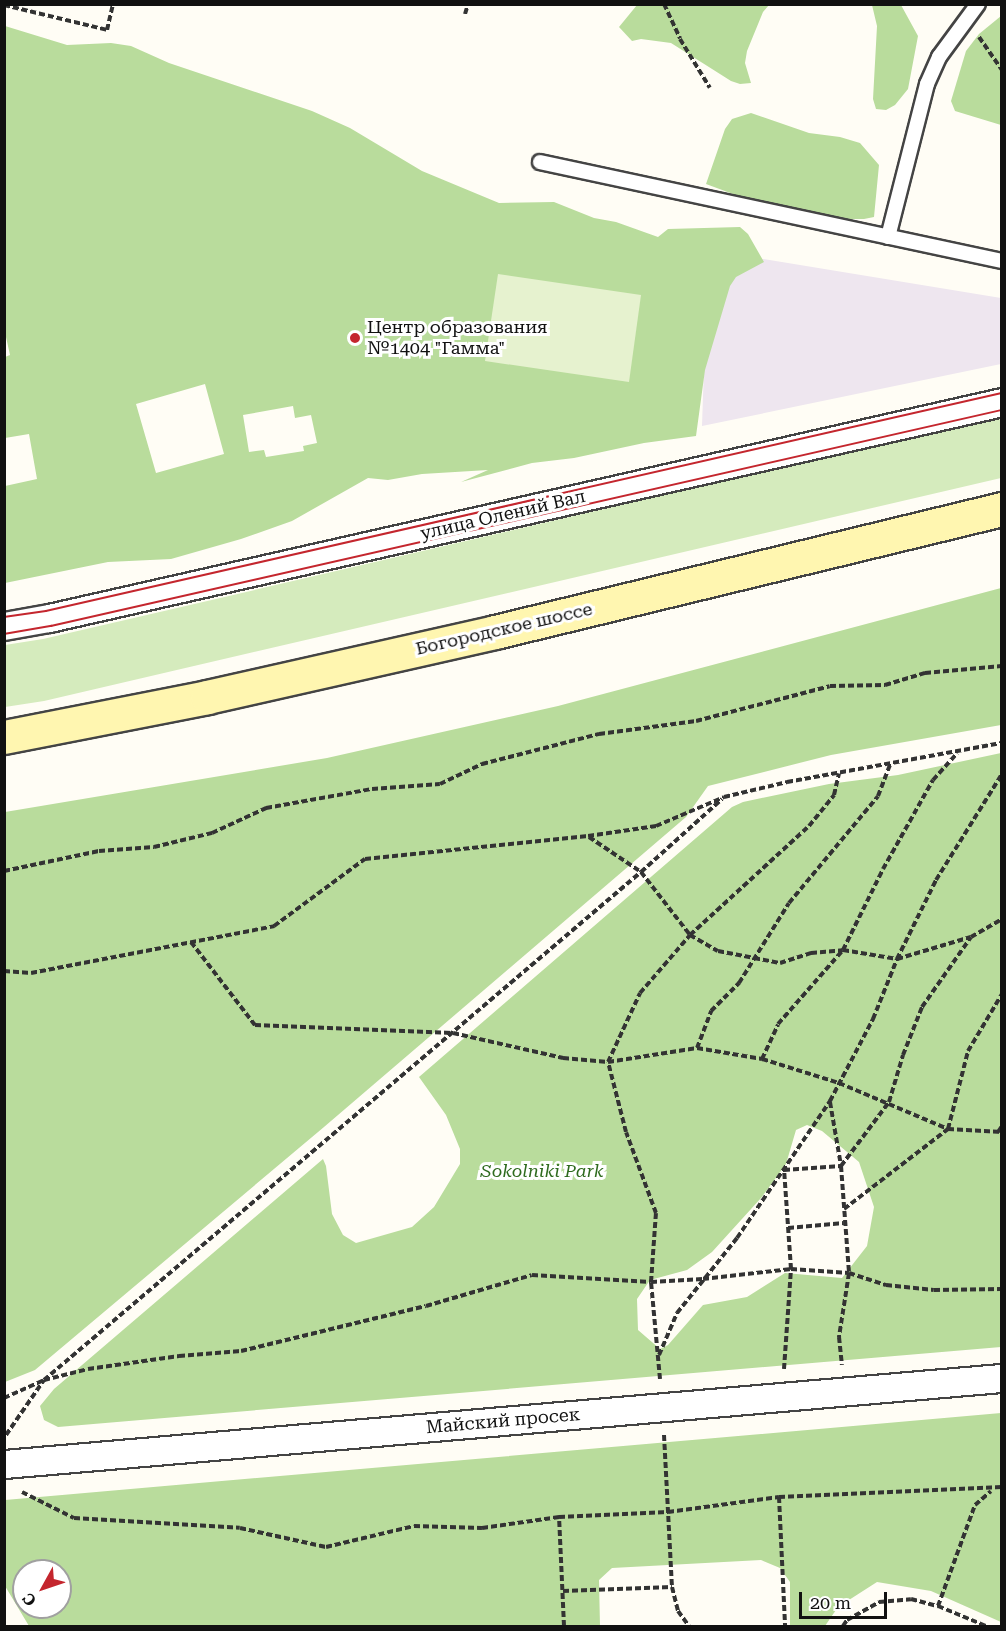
<!DOCTYPE html>
<html>
<head>
<meta charset="utf-8">
<style>
	body { margin:0 }
	#map { position:relative; width:1006px; height:1631px; overflow:hidden; background:#fffdf5; font-family:"Roboto Serif",serif }
	div>[style] { position:absolute }
	.industrial>* { inset:0; background:#eee6ef }
	.green>* { inset:0; background:#d5ebbd }
	.forest>* { inset:0; background:#b9dc9c }
	.pitch>* { inset:0; background:#e6f2cf }
	.path>* { height:4px; margin-top:-2px; transform-origin:0; background:repeating-linear-gradient(90deg,#333 0 6px,transparent 0 9px) }
	.roads { filter:drop-shadow(2px 0 #444) drop-shadow(-2px 0 #444) drop-shadow(0 2px #444) drop-shadow(0 -2px #444) }
	.lane>* { height:14px; margin:-7px; padding:0 7px; transform-origin:7px; border-radius:7px; background:#fff }
	.street>* { height:27px; margin:-13.5px; padding:0 13.5px; transform-origin:13.5px; border-radius:13.5px; background:#fff }
	.secondary>* { height:33px; margin:-16.5px; padding:0 16.5px; transform-origin:16.5px; border-radius:16.5px; background:#fff6b0 }
	.tram>* { height:1.5px; margin:-0.75px; padding:0 0.75px; transform-origin:0.75px; border-radius:0.75px; background:#c4262e }
	.dots>* { width:16px; height:16px; translate:-50% -50%; box-sizing:border-box; border:3px solid #fff; border-radius:50% }
	span { translate:-50% -50%; white-space:nowrap; text-align:center; line-height:1.15; -webkit-text-stroke:6px #fff; paint-order:stroke }
	.poi-label { font-size:18px; color:#111 }
	.left { translate:0 -50%; text-align:left }
	.street-label { font-size:18px; color:#111 }
	.park-label { font-size:18px; color:#2f6b1f; font-style:italic }
	.frame { position:absolute; inset:0; border:6px solid #111; pointer-events:none }
	.north { position:absolute; left:12px; top:1559px; width:60px; height:60px; box-sizing:border-box; background:#fff; border:2px solid #a0a0a0; border-radius:50%; rotate:230deg; font-size:16px; font-weight:700; line-height:24px; text-align:center; color:#111 }
	.north::after { content:''; display:block; margin:auto; width:21px; height:27px; background:#c4262e; clip-path:polygon(50% 0,100% 100%,50% 72%,0 100%) }
	.scale { position:absolute; left:799px; top:1592px; width:88px; height:27px; box-sizing:border-box; border:3px solid #111; border-top:0; padding-left:8px; font-size:18px; line-height:21px; white-space:nowrap; color:#111; -webkit-text-stroke:4px #fff; paint-order:stroke }
</style>
</head>
<body>
<div id="map">
	<div class="industrial">
		<i style="clip-path:polygon(708px 250px,1001px 298px,1001px 364px,702px 426px)"></i>
	</div>
	<div class="green">
		<i style="clip-path:polygon(1001px 417px,1001px 478px,44px 701px,5px 707px,5px 645px,43px 639px)"></i>
	</div>
	<div class="forest">
		<i style="clip-path:polygon(637px 5px,769px 5px,763px 12px,747px 51px,745px 63px,751px 83px,740px 84px,731px 81px,671px 43px,641px 39px,632px 41px,619px 27px)"></i>
		<i style="clip-path:polygon(872px 5px,901px 5px,918px 36px,908px 89px,895px 105px,886px 110px,876px 109px,873px 99px,877px 26px)"></i>
		<i style="clip-path:polygon(1001px 16px,1001px 125px,955px 111px,951px 101px,966px 51px,979px 34px)"></i>
		<i style="clip-path:polygon(evenodd,5px 26px,67px 45px,111px 43px,131px 46px,169px 63px,312px 111px,350px 128px,422px 171px,499px 203px,554px 202px,594px 218px,616px 222px,658px 237px,668px 229px,740px 227px,748px 234px,764px 262px,736px 277px,730px 286px,705px 370px,696px 436px,644px 443px,574px 458px,532px 463px,461px 482px,488px 470px,422px 474px,388px 480px,368px 478px,292px 521px,241px 539px,171px 559px,108px 562px,5px 583px,5px 486px,37px 479px,29px 434px,5px 438px,5px 357px,10px 355px,4px 328px,5px 26px,205px 384px,224px 454px,156px 473px,136px 404px,205px 384px,5px 26px,293px 406px,295px 418px,311px 415px,317px 443px,303px 446px,304px 451px,266px 457px,264px 450px,249px 452px,243px 415px,293px 406px)"></i>
		<i style="clip-path:polygon(751px 113px,809px 133px,840px 137px,860px 143px,879px 165px,874px 217px,864px 219px,843px 219px,768px 207px,706px 184px,725px 129px,732px 119px)"></i>
		<i style="clip-path:polygon(1001px 588px,1001px 725px,831px 755px,708px 786px,686px 817px,324px 1127px,35px 1370px,5px 1382px,5px 812px,327px 758px,558px 706px)"></i>
		<i style="clip-path:polygon(evenodd,1001px 753px,1001px 1347px,58px 1427px,44px 1420px,40px 1406px,54px 1389px,323px 1159px,326px 1166px,332px 1214px,343px 1235px,356px 1243px,412px 1227px,434px 1207px,460px 1164px,460px 1149px,446px 1115px,419px 1077px,732px 807px,743px 802px,829px 784px,898px 775px,1001px 753px,807px 1125px,822px 1131px,859px 1162px,874px 1207px,867px 1246px,842px 1278px,785px 1273px,747px 1297px,703px 1305px,668px 1345px,660px 1349px,638px 1330px,637px 1299px,650px 1280px,687px 1270px,712px 1252px,761px 1198px,786px 1164px,796px 1130px,807px 1125px)"></i>
		<i style="clip-path:polygon(evenodd,1001px 1413px,1001px 1622px,931px 1591px,877px 1582px,838px 1607px,825px 1626px,790px 1626px,790px 1582px,780px 1568px,761px 1560px,612px 1568px,599px 1580px,600px 1626px,29px 1626px,5px 1586px,5px 1500px,1001px 1413px,24px 1571px,60px 1571px,60px 1607px,24px 1607px,24px 1571px)"></i>
	</div>
	<div class="pitch">
		<i style="clip-path:polygon(498px 274px,641px 295px,629px 382px,485px 361px)"></i>
	</div>
	<div class="path">
		<i style="left:664px;top:4px;width:38px;rotate:65deg"></i>
		<i style="left:680px;top:39px;width:57px;rotate:58.5deg"></i>
		<i style="left:4px;top:5px;width:106px;rotate:13.6deg"></i>
		<i style="left:107px;top:30px;width:27px;rotate:-77deg"></i>
		<i style="left:465px;top:14px;width:10px;rotate:-73deg"></i>
		<i style="left:979px;top:37px;width:40px;rotate:55.1deg"></i>
		<i style="left:589px;top:837px;width:63px;rotate:33.9deg"></i>
		<i style="left:641px;top:872px;width:80px;rotate:52.1deg"></i>
		<i style="left:690px;top:935px;width:32px;rotate:30deg"></i>
		<i style="left:718px;top:951px;width:37px;rotate:11deg"></i>
		<i style="left:754px;top:958px;width:26px;rotate:11deg"></i>
		<i style="left:780px;top:963px;width:33px;rotate:-18deg"></i>
		<i style="left:811px;top:953px;width:32px;rotate:-5deg"></i>
		<i style="left:843px;top:950px;width:55px;rotate:9.5deg"></i>
		<i style="left:897px;top:959px;width:77px;rotate:-16.6deg"></i>
		<i style="left:971px;top:937px;width:36px;rotate:-30deg"></i>
		<i style="left:4px;top:871px;width:97px;rotate:-11.9deg"></i>
		<i style="left:99px;top:851px;width:55px;rotate:-4.2deg"></i>
		<i style="left:154px;top:847px;width:60px;rotate:-13.6deg"></i>
		<i style="left:212px;top:833px;width:60px;rotate:-24.8deg"></i>
		<i style="left:266px;top:808px;width:108px;rotate:-10.2deg"></i>
		<i style="left:372px;top:789px;width:68px;rotate:-4.2deg"></i>
		<i style="left:440px;top:784px;width:47px;rotate:-25.5deg"></i>
		<i style="left:482px;top:764px;width:121px;rotate:-14.4deg"></i>
		<i style="left:599px;top:734px;width:98px;rotate:-7.6deg"></i>
		<i style="left:696px;top:721px;width:138px;rotate:-14.6deg"></i>
		<i style="left:830px;top:686px;width:55px;rotate:-1deg"></i>
		<i style="left:885px;top:685px;width:42px;rotate:-16.7deg"></i>
		<i style="left:925px;top:673px;width:77px;rotate:-5.2deg"></i>
		<i style="left:191px;top:942px;width:105px;rotate:52.4deg"></i>
		<i style="left:255px;top:1025px;width:198px;rotate:2.3deg"></i>
		<i style="left:453px;top:1033px;width:113px;rotate:12.8deg"></i>
		<i style="left:563px;top:1058px;width:45px;rotate:5.1deg"></i>
		<i style="left:608px;top:1062px;width:90px;rotate:-8.9deg"></i>
		<i style="left:697px;top:1048px;width:66px;rotate:9.6deg"></i>
		<i style="left:762px;top:1059px;width:81px;rotate:17.3deg"></i>
		<i style="left:839px;top:1083px;width:118px;rotate:22.9deg"></i>
		<i style="left:948px;top:1129px;width:54px;rotate:3.2deg"></i>
		<i style="left:4px;top:971px;width:27px;rotate:4deg"></i>
		<i style="left:31px;top:973px;width:248px;rotate:-10.9deg"></i>
		<i style="left:274px;top:926px;width:113px;rotate:-36.4deg"></i>
		<i style="left:365px;top:859px;width:224px;rotate:-5.9deg"></i>
		<i style="left:588px;top:836px;width:69px;rotate:-8.4deg"></i>
		<i style="left:656px;top:826px;width:74px;rotate:-23.1deg"></i>
		<i style="left:724px;top:797px;width:65px;rotate:-13.4deg"></i>
		<i style="left:787px;top:782px;width:219px;rotate:-10.3deg"></i>
		<i style="left:697px;top:1048px;width:40px;rotate:-69deg"></i>
		<i style="left:711px;top:1011px;width:40px;rotate:-45deg"></i>
		<i style="left:739px;top:983px;width:94px;rotate:-58deg"></i>
		<i style="left:789px;top:903px;width:139px;rotate:-50.2deg"></i>
		<i style="left:878px;top:796px;width:34px;rotate:-69deg"></i>
		<i style="left:762px;top:1059px;width:38px;rotate:-65deg"></i>
		<i style="left:778px;top:1024px;width:98px;rotate:-48.7deg"></i>
		<i style="left:843px;top:950px;width:90px;rotate:-63.7deg"></i>
		<i style="left:883px;top:869px;width:102px;rotate:-60.7deg"></i>
		<i style="left:933px;top:780px;width:36px;rotate:-48deg"></i>
		<i style="left:830px;top:1102px;width:65px;rotate:80.2deg"></i>
		<i style="left:841px;top:1166px;width:107px;rotate:85.7deg"></i>
		<i style="left:849px;top:1273px;width:65px;rotate:98.9deg"></i>
		<i style="left:839px;top:1337px;width:28px;rotate:84deg"></i>
		<i style="left:998px;top:1132px;width:7px;rotate:-56deg"></i>
		<i style="left:844px;top:1209px;width:131px;rotate:-37.6deg"></i>
		<i style="left:948px;top:1129px;width:81px;rotate:-75.6deg"></i>
		<i style="left:968px;top:1051px;width:66px;rotate:-59.2deg"></i>
		<i style="left:788px;top:1228px;width:56px;rotate:-5.1deg"></i>
		<i style="left:659px;top:1355px;width:46px;rotate:-66.8deg"></i>
		<i style="left:677px;top:1313px;width:96px;rotate:-51.3deg"></i>
		<i style="left:737px;top:1238px;width:166px;rotate:-55.8deg"></i>
		<i style="left:830px;top:1101px;width:93px;rotate:-62.3deg"></i>
		<i style="left:873px;top:1019px;width:65px;rotate:-68.2deg"></i>
		<i style="left:897px;top:959px;width:88px;rotate:-63.7deg"></i>
		<i style="left:936px;top:880px;width:125px;rotate:-58.1deg"></i>
		<i style="left:784px;top:1369px;width:100px;rotate:-86deg"></i>
		<i style="left:791px;top:1269px;width:99px;rotate:-94deg"></i>
		<i style="left:784px;top:1170px;width:57px;rotate:-4deg"></i>
		<i style="left:841px;top:1166px;width:80px;rotate:-53.1deg"></i>
		<i style="left:889px;top:1102px;width:49px;rotate:-73.4deg"></i>
		<i style="left:903px;top:1055px;width:52px;rotate:-68.4deg"></i>
		<i style="left:922px;top:1007px;width:85px;rotate:-55deg"></i>
		<i style="left:660px;top:1379px;width:97px;rotate:-95.3deg"></i>
		<i style="left:651px;top:1282px;width:69px;rotate:-85.9deg"></i>
		<i style="left:656px;top:1213px;width:86px;rotate:-110.3deg"></i>
		<i style="left:626px;top:1132px;width:72px;rotate:-104.4deg"></i>
		<i style="left:608px;top:1062px;width:76px;rotate:-65.1deg"></i>
		<i style="left:640px;top:993px;width:77px;rotate:-49.2deg"></i>
		<i style="left:690px;top:935px;width:161px;rotate:-42.5deg"></i>
		<i style="left:809px;top:826px;width:40px;rotate:-51deg"></i>
		<i style="left:834px;top:795px;width:22px;rotate:-77deg"></i>
		<i style="left:4px;top:1398px;width:44px;rotate:-24.2deg"></i>
		<i style="left:44px;top:1380px;width:784px;rotate:-40.4deg"></i>
		<i style="left:641px;top:872px;width:109px;rotate:-42deg"></i>
		<i style="left:6px;top:1435px;width:67px;rotate:-55.4deg"></i>
		<i style="left:44px;top:1380px;width:45px;rotate:-14deg"></i>
		<i style="left:88px;top:1369px;width:92px;rotate:-8.1deg"></i>
		<i style="left:179px;top:1356px;width:62px;rotate:-4.6deg"></i>
		<i style="left:241px;top:1351px;width:190px;rotate:-13.7deg"></i>
		<i style="left:426px;top:1306px;width:110px;rotate:-16.3deg"></i>
		<i style="left:532px;top:1275px;width:119px;rotate:3.4deg"></i>
		<i style="left:651px;top:1282px;width:52px;rotate:-3.3deg"></i>
		<i style="left:703px;top:1279px;width:89px;rotate:-6.5deg"></i>
		<i style="left:791px;top:1269px;width:58px;rotate:3.9deg"></i>
		<i style="left:849px;top:1273px;width:39px;rotate:18deg"></i>
		<i style="left:886px;top:1285px;width:48px;rotate:5.9deg"></i>
		<i style="left:934px;top:1290px;width:68px;rotate:-0.8deg"></i>
		<i style="left:664px;top:1435px;width:152px;rotate:87deg"></i>
		<i style="left:672px;top:1587px;width:25px;rotate:76deg"></i>
		<i style="left:678px;top:1611px;width:19px;rotate:54deg"></i>
		<i style="left:22px;top:1492px;width:58px;rotate:26.6deg"></i>
		<i style="left:74px;top:1518px;width:166px;rotate:3.4deg"></i>
		<i style="left:240px;top:1528px;width:88px;rotate:12.5deg"></i>
		<i style="left:326px;top:1547px;width:90px;rotate:-13.4deg"></i>
		<i style="left:414px;top:1526px;width:68px;rotate:1.7deg"></i>
		<i style="left:482px;top:1528px;width:78px;rotate:-8.1deg"></i>
		<i style="left:779px;top:1497px;width:129px;rotate:87.3deg"></i>
		<i style="left:563px;top:1591px;width:109px;rotate:-2.1deg"></i>
		<i style="left:938px;top:1606px;width:108px;rotate:-69.9deg"></i>
		<i style="left:975px;top:1505px;width:21px;rotate:-41deg"></i>
		<i style="left:564px;top:1626px;width:109px;rotate:-92.6deg"></i>
		<i style="left:559px;top:1517px;width:109px;rotate:-2.6deg"></i>
		<i style="left:668px;top:1512px;width:112px;rotate:-7.7deg"></i>
		<i style="left:779px;top:1497px;width:223px;rotate:-2.6deg"></i>
		<i style="left:843px;top:1626px;width:7px;rotate:-56deg"></i>
		<i style="left:847px;top:1620px;width:37px;rotate:-29deg"></i>
		<i style="left:879px;top:1602px;width:32px;rotate:-5deg"></i>
		<i style="left:911px;top:1599px;width:28px;rotate:15deg"></i>
		<i style="left:938px;top:1606px;width:52px;rotate:22.6deg"></i>
	</div>
	<div class="roads">
		<div class="lane">
			<i style="left:540px;top:162px;width:472px;rotate:12.1deg"></i>
			<i style="left:888px;top:237px;width:158px;rotate:-75.7deg"></i>
			<i style="left:927px;top:84px;width:30px;rotate:-66deg"></i>
			<i style="left:939px;top:57px;width:66px;rotate:-53.7deg"></i>
		</div>
		<div class="street">
			<i style="left:4px;top:626px;width:46px;rotate:-10.1deg"></i>
			<i style="left:49px;top:618px;width:977px;rotate:-12.77deg"></i>
			<i style="left:4px;top:1464px;width:1002px;rotate:-4.93deg"></i>
		</div>
		<div class="secondary">
			<i style="left:4px;top:737px;width:207px;rotate:-11.1deg"></i>
			<i style="left:207px;top:697px;width:295px;rotate:-12.7deg"></i>
			<i style="left:495px;top:632px;width:522px;rotate:-13.64deg"></i>
		</div>
	</div>
	<div class="tram">
		<i style="left:4px;top:617px;width:42px;rotate:-8.1deg"></i>
		<i style="left:46px;top:611px;width:981px;rotate:-12.85deg"></i>
		<i style="left:4px;top:634px;width:48px;rotate:-9.7deg"></i>
		<i style="left:51px;top:626px;width:975px;rotate:-12.8deg"></i>
	</div>
	<div class="dots">
		<i style="left:355px;top:338px;background:#c4262e"></i>
	</div>
	<div class="poi-label">
		<span class="left" style="left:367px;top:338px">Центр образования<br>№1404 "Гамма"</span>
	</div>
	<div class="street-label">
		<span style="left:503px;top:515px;rotate:-13deg">улица Олений Вал</span>
		<span style="left:504px;top:629px;rotate:-13deg">Богородское шоссе</span>
		<span style="left:503px;top:1421px;rotate:-5deg">Майский просек</span>
	</div>
	<div class="park-label">
		<span style="left:542px;top:1171px">Sokolniki Park</span>
	</div>
	<div class="frame"></div>
	<div class="north">С</div>
	<div class="scale">20 m</div>
</div>
</body>
</html>
